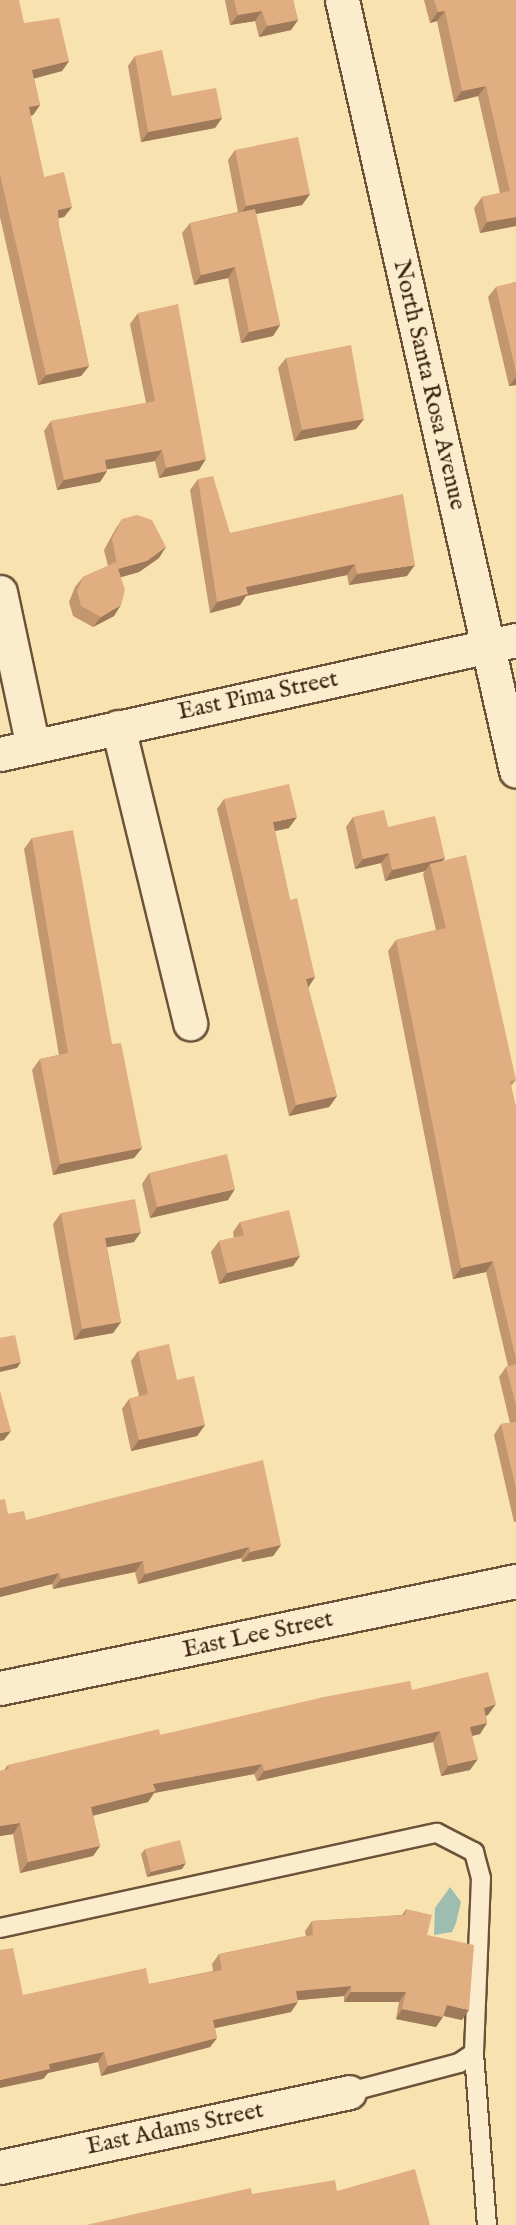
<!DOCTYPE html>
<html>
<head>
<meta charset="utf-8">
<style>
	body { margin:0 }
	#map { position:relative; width:516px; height:2225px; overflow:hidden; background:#f7e2b0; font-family:"IM FELL English",serif }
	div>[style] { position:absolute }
	.water>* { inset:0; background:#9ebdb1 }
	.roads { filter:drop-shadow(2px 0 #6c5239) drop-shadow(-2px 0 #6c5239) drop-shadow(0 2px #6c5239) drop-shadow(0 -2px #6c5239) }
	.service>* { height:18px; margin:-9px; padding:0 9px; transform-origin:9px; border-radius:9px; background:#faeccc }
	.minor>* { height:33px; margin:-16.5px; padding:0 16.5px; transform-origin:16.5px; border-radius:16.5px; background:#faeccc }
	.tertiary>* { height:33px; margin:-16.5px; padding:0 16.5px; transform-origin:16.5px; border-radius:16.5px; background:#faeccc }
	.wall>* { inset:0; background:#c2966f }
	.shaded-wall>* { inset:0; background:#9e7a5a }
	.building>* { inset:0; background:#e1ae81 }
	span { translate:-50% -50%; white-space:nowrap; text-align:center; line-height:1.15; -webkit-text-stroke:4.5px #faeccc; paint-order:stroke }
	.street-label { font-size:24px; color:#3d2211 }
</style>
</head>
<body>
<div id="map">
	<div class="water">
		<i style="clip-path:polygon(450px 1887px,461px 1902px,456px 1923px,452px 1932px,434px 1935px,435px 1908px)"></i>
	</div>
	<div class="roads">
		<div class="service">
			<i style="left:0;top:1928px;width:447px;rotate:-12.3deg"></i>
			<i style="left:437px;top:1833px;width:42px;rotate:27.2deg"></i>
			<i style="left:474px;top:1852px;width:27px;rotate:75deg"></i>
			<i style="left:481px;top:1878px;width:175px;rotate:92.3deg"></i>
			<i style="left:474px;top:2053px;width:18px;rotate:146deg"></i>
			<i style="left:459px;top:2063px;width:114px;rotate:165.2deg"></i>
			<i style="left:474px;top:2053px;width:172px;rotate:85.7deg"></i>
		</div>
		<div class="minor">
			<i style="left:342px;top:0;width:790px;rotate:77.28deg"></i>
			<i style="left:0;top:592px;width:158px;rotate:78deg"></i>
			<i style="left:118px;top:727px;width:305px;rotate:76.3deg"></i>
			<i style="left:0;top:1688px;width:527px;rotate:-11.72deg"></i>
			<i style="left:0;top:2167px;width:357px;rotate:-12.1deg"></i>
		</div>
		<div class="tertiary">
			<i style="left:0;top:754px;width:528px;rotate:-12.46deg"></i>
		</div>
	</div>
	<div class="wall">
		<i style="clip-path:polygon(0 0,24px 23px,69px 61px,62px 71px,34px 78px,40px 105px,33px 115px,30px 116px,44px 177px,72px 207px,64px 217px,58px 218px,59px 226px,89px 366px,81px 376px,38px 385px,0 217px)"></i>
		<i style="clip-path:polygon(225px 0,293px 0,298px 20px,291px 30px,259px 37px,255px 21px,230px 25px)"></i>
		<i style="clip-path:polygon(424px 0,516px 0,516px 226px,480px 233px,474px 208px,482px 197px,500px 193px,478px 96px,454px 102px,437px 21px,430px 23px)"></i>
		<i style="clip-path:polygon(135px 56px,172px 96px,222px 118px,215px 128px,141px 142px,128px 66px)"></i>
		<i style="clip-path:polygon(235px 150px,310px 194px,302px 205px,256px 214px,280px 325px,273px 336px,241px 343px,228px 278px,194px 285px,182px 233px,190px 223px,238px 212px,228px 160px)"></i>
		<i style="clip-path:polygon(516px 282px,516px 385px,509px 386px,488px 297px,496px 287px)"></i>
		<i style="clip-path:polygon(138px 313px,199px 470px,159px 478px,155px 461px,107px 469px,107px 471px,100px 482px,57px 490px,44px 431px,51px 421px,146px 403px,130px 324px)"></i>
		<i style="clip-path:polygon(286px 358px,364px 419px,356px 429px,294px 441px,278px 368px)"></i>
		<i style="clip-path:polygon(198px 479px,230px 533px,407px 576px,349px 585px,347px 575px,246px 596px,240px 605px,210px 613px,190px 490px)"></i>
		<i style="clip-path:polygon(122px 519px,159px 558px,139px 572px,121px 577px,114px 616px,93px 627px,73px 616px,69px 602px,75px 587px,83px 577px,108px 566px,104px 550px,115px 530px)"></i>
		<i style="clip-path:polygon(224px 799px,289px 828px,275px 831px,290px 900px,315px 977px,308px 987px,337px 1096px,329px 1107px,289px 1116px,217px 809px)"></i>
		<i style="clip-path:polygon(353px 817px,388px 827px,445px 858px,443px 861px,516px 1080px,511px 1086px,516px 1108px,516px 1522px,514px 1522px,494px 1435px,501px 1424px,510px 1423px,499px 1377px,506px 1367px,508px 1366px,486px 1272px,453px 1279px,388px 951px,396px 940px,436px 930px,423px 874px,425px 871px,385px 881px,381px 863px,355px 869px,346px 827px)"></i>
		<i style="clip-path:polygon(32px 838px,112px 1044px,142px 1148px,134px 1158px,53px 1175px,32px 1070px,40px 1059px,59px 1055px,24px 849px)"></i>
		<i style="clip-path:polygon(149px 1173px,228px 1200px,150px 1218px,142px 1184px)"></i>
		<i style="clip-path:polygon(61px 1213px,134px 1242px,107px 1247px,121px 1322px,113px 1333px,74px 1340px,53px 1224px)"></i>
		<i style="clip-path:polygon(240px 1222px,300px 1256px,293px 1266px,219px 1284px,211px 1252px,219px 1241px,234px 1238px,233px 1232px)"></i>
		<i style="clip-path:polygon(138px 1351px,177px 1380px,205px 1425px,197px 1436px,131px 1451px,122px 1409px,129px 1399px,139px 1396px,131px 1361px)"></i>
		<i style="clip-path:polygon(0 1500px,8px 1514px,26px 1520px,281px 1545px,273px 1556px,242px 1562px,241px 1558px,138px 1584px,135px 1572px,53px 1589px,52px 1584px,0 1597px)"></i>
		<i style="clip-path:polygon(412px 1690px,488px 1715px,486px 1716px,487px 1723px,480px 1734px,472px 1736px,470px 1770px,441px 1776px,433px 1742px,257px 1781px,254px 1774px,154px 1793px,148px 1802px,93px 1815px,100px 1846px,93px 1856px,20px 1873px,13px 1834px,0 1836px,0 1771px,4px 1770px,8px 1765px,160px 1735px)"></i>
		<i style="clip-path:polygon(145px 1849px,182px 1869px,147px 1877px,141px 1854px)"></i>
		<i style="clip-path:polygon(406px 1909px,427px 1935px,462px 2020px,443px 2016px,436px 2027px,396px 2019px,399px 2002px,344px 2002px,344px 1996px,298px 2000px,291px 2012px,215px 2028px,217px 2038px,210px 2047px,101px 2076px,98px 2062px,48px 2073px,43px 2079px,23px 1995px,149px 1984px,213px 1971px,212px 1964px,219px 1954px,306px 1936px,305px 1931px,312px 1921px,402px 1915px)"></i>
	</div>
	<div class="shaded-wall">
		<i style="clip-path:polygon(262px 11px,255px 21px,230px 25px,238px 15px)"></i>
		<i style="clip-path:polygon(445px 11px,437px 21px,430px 23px,438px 12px)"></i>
		<i style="clip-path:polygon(298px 20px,291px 30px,259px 37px,267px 26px)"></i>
		<i style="clip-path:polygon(69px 61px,62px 71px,25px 81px,32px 70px)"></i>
		<i style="clip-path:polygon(486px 86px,478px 96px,454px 102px,462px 91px)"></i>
		<i style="clip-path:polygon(40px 105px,33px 115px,21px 118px,29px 107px)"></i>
		<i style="clip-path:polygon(222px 118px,215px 128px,141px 142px,148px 132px)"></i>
		<i style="clip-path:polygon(310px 194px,302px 205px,239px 217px,246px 206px)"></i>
		<i style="clip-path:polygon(72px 207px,64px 217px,50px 220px,58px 210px)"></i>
		<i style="clip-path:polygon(516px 217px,516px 226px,480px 233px,487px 222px)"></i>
		<i style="clip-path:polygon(235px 267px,228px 278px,194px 285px,201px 275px)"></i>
		<i style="clip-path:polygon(280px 325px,273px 336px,241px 343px,249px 332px)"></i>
		<i style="clip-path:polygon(89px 366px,81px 376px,38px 385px,46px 375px)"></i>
		<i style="clip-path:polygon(516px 377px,516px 385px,509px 386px)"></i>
		<i style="clip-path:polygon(364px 419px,356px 429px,294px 441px,302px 430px)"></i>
		<i style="clip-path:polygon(162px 450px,155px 461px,98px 471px,105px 460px)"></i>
		<i style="clip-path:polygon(206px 459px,199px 470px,159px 478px,166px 468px)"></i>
		<i style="clip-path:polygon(107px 471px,100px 482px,57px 490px,64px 480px)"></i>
		<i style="clip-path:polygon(166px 547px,159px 558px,139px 572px,111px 580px,118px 569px)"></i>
		<i style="clip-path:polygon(355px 564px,347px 575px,246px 596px,240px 605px,210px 613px,217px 602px,246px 587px)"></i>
		<i style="clip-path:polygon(415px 565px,407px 576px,349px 585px,357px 574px)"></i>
		<i style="clip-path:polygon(121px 605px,114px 616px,93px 627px,101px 617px)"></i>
		<i style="clip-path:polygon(297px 817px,289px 828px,266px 833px,273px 822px)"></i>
		<i style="clip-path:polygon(389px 853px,381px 863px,355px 869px,363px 859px)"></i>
		<i style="clip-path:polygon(445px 858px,437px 868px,430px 864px,425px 871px,385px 881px,392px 870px)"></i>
		<i style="clip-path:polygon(315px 977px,308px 988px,306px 979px)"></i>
		<i style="clip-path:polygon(337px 1096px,329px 1107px,289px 1116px,296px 1105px)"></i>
		<i style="clip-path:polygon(142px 1148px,134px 1158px,53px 1175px,60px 1164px)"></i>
		<i style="clip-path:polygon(235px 1189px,228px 1200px,150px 1218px,157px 1207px)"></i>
		<i style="clip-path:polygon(141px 1232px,134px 1242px,98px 1249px,105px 1238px)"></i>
		<i style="clip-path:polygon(300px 1256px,293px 1266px,219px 1284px,227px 1273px)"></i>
		<i style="clip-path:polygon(493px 1261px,486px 1272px,453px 1279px,461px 1268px)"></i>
		<i style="clip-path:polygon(121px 1322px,113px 1333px,74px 1340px,82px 1329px)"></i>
		<i style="clip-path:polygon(21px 1362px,17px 1368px,0 1372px,0 1367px)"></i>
		<i style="clip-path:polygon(205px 1425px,197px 1436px,131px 1451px,139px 1440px)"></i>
		<i style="clip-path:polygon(11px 1431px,4px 1440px,0 1441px,0 1433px)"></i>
		<i style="clip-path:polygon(281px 1545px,273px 1556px,242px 1562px,250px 1552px)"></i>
		<i style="clip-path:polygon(249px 1547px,241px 1558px,138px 1584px,145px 1574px)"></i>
		<i style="clip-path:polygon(143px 1561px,135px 1572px,53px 1589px,61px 1579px)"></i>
		<i style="clip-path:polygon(59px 1573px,52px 1584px,0 1597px,0 1588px)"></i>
		<i style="clip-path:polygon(496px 1704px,488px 1715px,476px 1718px,484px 1708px)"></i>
		<i style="clip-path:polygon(487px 1723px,480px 1734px,463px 1738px,470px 1727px)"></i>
		<i style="clip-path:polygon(440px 1731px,433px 1742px,257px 1781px,264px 1771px)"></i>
		<i style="clip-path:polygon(478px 1759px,470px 1770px,441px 1776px,448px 1766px)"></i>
		<i style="clip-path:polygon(262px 1764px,254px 1774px,154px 1793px,148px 1802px,84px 1818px,91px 1807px,153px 1784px)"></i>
		<i style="clip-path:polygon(20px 1823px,13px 1834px,0 1836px,0 1826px)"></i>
		<i style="clip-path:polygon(100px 1846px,93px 1856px,20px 1873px,28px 1862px)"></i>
		<i style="clip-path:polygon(186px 1863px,182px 1869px,147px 1877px,151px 1872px)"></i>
		<i style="clip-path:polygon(351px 1986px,344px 1996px,289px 2001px,296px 1991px)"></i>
		<i style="clip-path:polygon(351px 1992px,406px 1992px,399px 2002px,344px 2002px)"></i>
		<i style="clip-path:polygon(298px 2002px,291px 2012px,206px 2030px,213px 2020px)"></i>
		<i style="clip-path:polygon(447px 2005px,469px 2010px,462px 2020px,440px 2015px)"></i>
		<i style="clip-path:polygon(402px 2009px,443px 2017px,436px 2027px,396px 2019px)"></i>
		<i style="clip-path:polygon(217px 2038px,210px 2047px,101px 2076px,108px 2066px)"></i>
		<i style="clip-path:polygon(104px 2052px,98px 2062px,48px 2073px,43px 2079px,0 2088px,0 2080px,49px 2064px)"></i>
	</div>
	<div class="building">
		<i style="clip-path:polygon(0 0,19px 0,24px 23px,59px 18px,69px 61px,32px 70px,40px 105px,29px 107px,44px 177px,64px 172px,72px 207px,58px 210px,59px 226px,89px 366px,46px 375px,0 174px)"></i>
		<i style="clip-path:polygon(234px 0,293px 0,298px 20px,267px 26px,262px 11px,238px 15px)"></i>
		<i style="clip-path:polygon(434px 0,516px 0,516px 217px,487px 222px,482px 197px,510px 191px,486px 86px,462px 91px,445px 11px,438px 12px)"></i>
		<i style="clip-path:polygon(162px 50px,172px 96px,216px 88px,222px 118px,148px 132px,135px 56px)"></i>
		<i style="clip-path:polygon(298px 137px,310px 194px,246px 206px,235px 150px)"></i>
		<i style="clip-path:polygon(255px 209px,280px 325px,249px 332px,235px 267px,201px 275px,190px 223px)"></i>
		<i style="clip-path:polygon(516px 282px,516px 372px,496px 287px)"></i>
		<i style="clip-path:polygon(178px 304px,206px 459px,166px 468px,162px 450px,105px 460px,107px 471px,64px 480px,51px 421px,155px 401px,138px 313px)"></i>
		<i style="clip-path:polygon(351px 345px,364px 419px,302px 430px,286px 358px)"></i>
		<i style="clip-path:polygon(213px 476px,230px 533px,403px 494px,415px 565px,357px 574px,355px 564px,246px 587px,248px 594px,217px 602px,198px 479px)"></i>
		<i style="clip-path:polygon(137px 515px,152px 520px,166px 547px,147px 561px,118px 569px,112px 539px,122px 519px)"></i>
		<i style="clip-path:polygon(116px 562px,125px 590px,121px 605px,101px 617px,81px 606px,77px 591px,83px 577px)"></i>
		<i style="clip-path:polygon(289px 784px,297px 817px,273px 822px,290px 900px,297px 898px,315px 977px,306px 979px,337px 1096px,296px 1105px,224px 799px)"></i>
		<i style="clip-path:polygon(384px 810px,388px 827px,435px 816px,445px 858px,392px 870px,389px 853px,363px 859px,353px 817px)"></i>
		<i style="clip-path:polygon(73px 830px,112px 1044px,121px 1043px,142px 1148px,60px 1164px,40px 1059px,68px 1053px,32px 838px)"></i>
		<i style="clip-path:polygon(466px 855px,516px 1080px,510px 1081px,516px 1108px,516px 1359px,493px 1261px,461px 1268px,396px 940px,446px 928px,430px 864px)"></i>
		<i style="clip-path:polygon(227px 1154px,235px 1189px,157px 1207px,149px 1173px)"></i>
		<i style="clip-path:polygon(135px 1199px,141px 1232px,105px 1238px,121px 1322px,82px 1329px,61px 1213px)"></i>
		<i style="clip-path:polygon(289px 1210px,300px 1256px,227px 1273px,219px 1241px,244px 1235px,240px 1222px)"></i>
		<i style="clip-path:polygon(15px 1335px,21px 1362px,0 1367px,0 1338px)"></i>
		<i style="clip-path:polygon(169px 1344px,177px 1380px,194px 1376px,205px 1425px,139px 1440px,129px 1399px,148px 1394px,138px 1351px)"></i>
		<i style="clip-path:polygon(516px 1364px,516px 1405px,506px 1367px)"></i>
		<i style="clip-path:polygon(0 1391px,11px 1431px,0 1433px)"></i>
		<i style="clip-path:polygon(516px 1422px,516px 1489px,501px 1424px)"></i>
		<i style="clip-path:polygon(263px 1460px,281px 1545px,250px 1552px,249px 1547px,145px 1574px,143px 1561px,61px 1579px,59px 1573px,0 1588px,0 1500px,5px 1499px,8px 1514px,24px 1511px,26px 1520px)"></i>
		<i style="clip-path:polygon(488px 1672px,496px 1704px,484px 1708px,487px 1723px,470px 1727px,478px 1759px,448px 1766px,440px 1731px,264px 1771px,262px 1764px,153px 1784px,156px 1791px,91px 1807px,100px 1846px,28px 1862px,20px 1823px,0 1826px,0 1771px,9px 1769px,8px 1765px,159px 1729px,160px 1735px,324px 1697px,410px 1681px,412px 1690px)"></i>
		<i style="clip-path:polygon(180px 1840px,186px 1863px,151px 1872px,145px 1849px)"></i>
		<i style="clip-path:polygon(406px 1909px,432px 1915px,427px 1935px,474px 1945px,469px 2010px,447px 2005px,443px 2017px,402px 2009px,406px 1992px,351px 1992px,351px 1986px,296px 1991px,298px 2002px,213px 2020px,217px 2038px,108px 2066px,104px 2052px,49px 2064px,50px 2069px,0 2080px,0 1950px,13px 1948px,23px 1995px,146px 1968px,149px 1984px,222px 1970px,219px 1954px,313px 1935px,312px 1921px,405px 1915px)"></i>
		<i style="clip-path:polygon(415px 2169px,430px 2225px,86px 2225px,251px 2188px,252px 2194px,335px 2180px,337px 2191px)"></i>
	</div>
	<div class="street-label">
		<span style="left:429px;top:385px;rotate:77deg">North Santa Rosa Avenue</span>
		<span style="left:258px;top:696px;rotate:-12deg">East Pima Street</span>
		<span style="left:258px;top:1635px;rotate:-12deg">East Lee Street</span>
		<span style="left:175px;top:2129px;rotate:-12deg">East Adams Street</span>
	</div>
</div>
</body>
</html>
